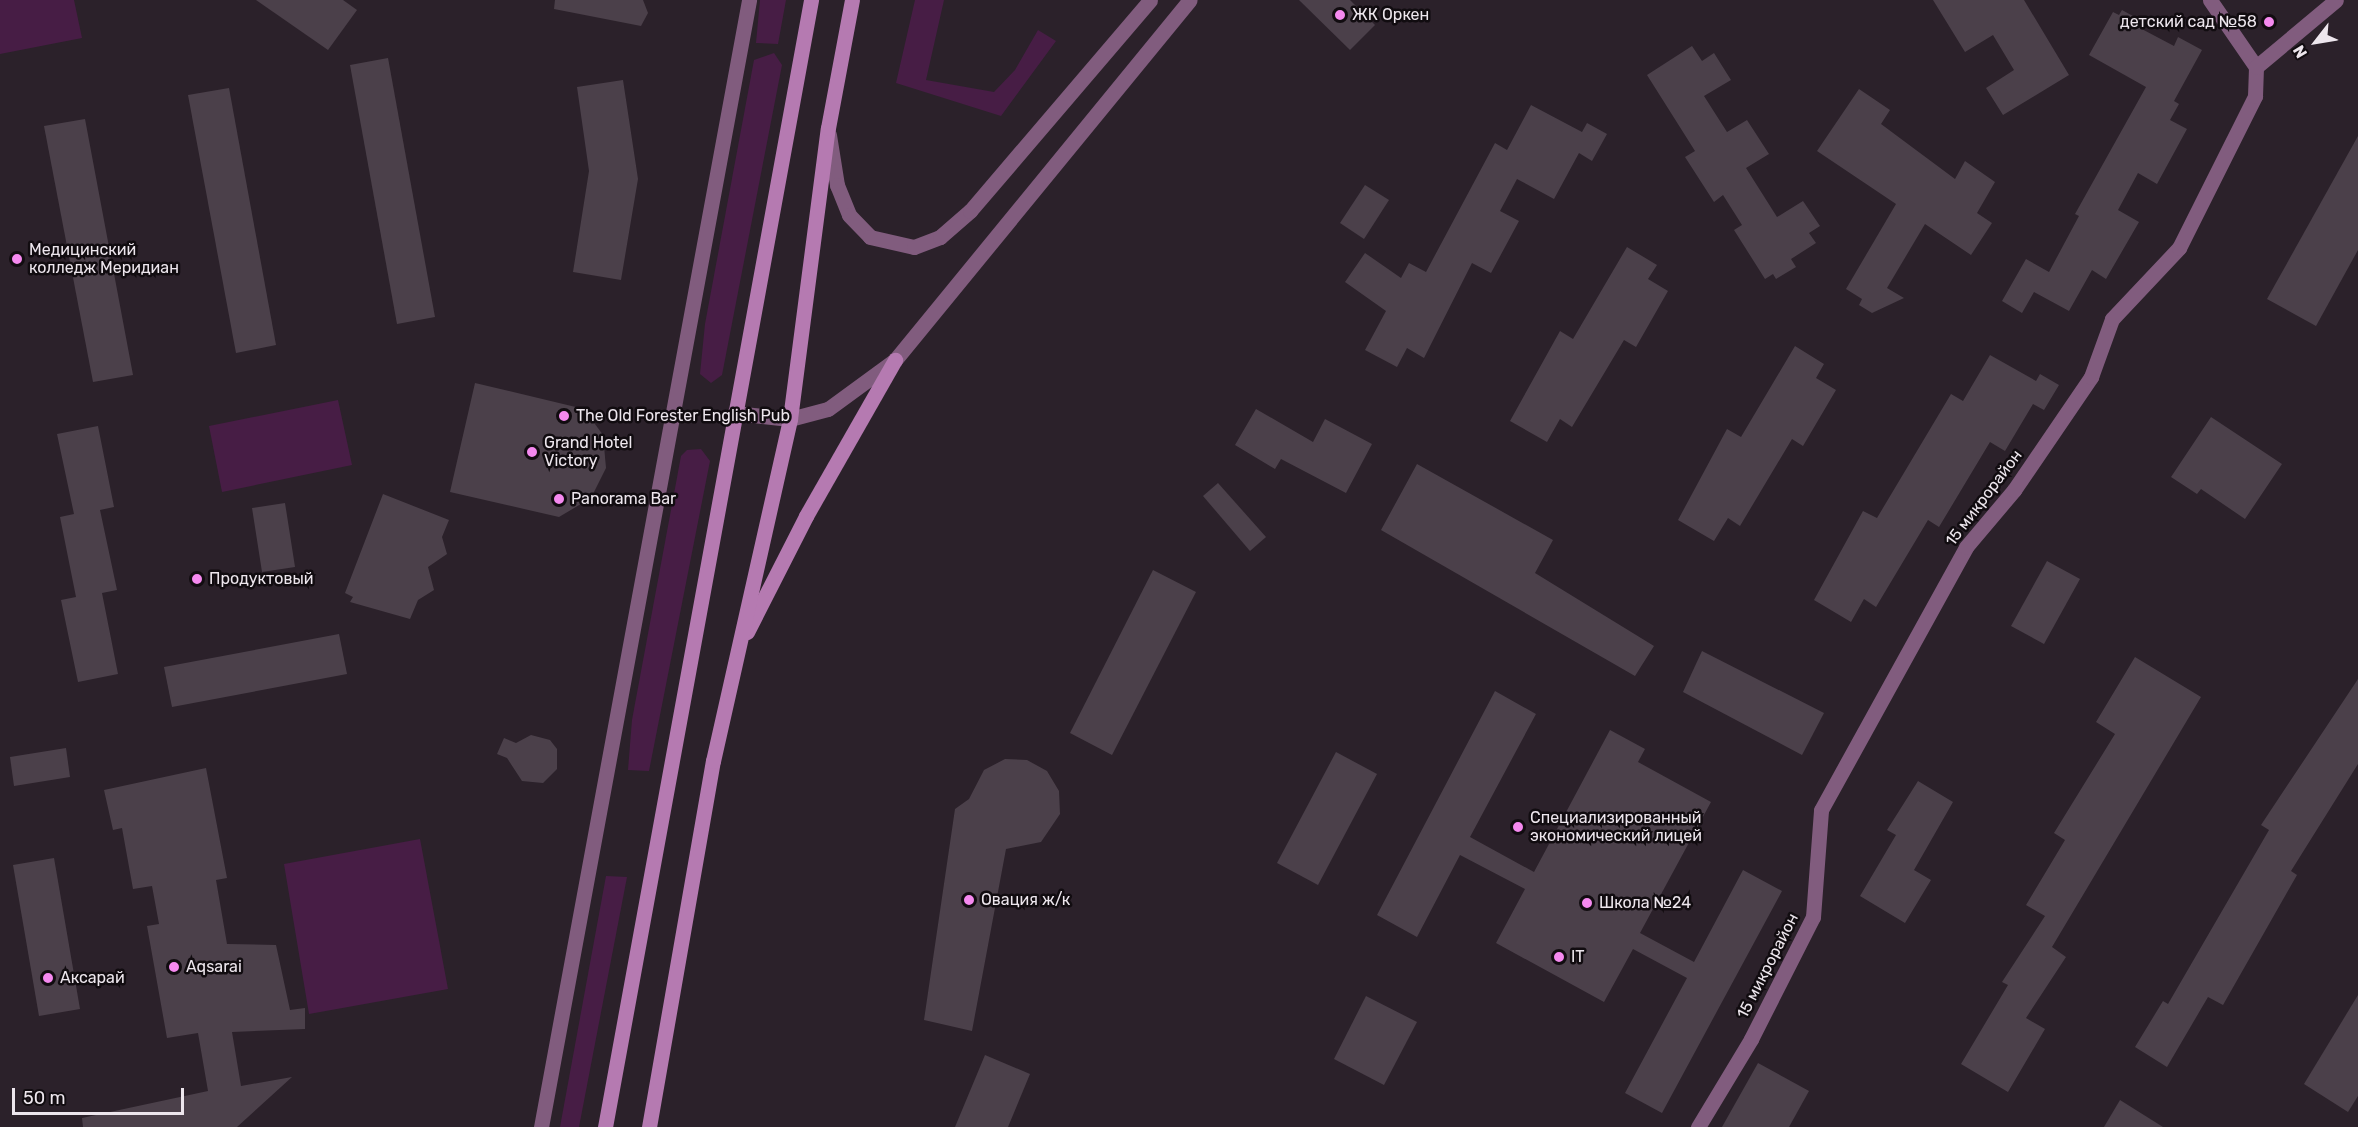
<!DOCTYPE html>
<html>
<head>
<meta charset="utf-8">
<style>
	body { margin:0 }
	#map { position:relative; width:2358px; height:1127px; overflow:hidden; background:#2b212a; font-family:Rubik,sans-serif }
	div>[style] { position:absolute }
	.green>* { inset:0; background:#471d45 }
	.building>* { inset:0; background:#4b404a }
	.minor>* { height:15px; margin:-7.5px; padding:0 7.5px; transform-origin:7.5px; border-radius:7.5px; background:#815c7e }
	.tertiary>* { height:15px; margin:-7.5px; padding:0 7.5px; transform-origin:7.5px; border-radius:7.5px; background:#815c7e }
	.secondary>* { height:15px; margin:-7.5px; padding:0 7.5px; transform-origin:7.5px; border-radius:7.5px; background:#b57ab1 }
	.dots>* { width:16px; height:16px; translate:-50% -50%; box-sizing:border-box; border:3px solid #110c10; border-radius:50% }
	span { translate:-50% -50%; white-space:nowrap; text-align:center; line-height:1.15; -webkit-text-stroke:5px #110c10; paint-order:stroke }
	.poi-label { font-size:16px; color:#ede6ed }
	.left { translate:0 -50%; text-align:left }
	.right { translate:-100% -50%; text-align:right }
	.street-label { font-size:16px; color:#ede6ed }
	.north { position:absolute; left:2286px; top:12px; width:60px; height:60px; -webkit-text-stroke:4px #110c10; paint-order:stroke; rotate:239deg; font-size:16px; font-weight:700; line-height:24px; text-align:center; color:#ede6ed }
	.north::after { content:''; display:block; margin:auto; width:21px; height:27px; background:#ede6ed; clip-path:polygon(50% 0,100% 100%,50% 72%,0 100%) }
	.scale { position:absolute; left:12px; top:1088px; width:172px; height:27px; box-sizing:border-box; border:3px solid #ede6ed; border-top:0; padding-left:8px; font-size:18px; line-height:21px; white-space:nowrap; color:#ede6ed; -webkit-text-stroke:4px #110c10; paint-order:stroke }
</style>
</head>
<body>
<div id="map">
	<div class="green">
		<i style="clip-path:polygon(0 0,74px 0,82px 38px,0 54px)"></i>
		<i style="clip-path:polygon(760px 0,786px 0,778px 44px,756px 43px)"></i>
		<i style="clip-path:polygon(915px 0,944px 0,926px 80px,994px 92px,1015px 70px,1038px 30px,1056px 41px,1001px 116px,896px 83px)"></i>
		<i style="clip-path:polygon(774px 53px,782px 65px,722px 375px,711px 383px,700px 374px,705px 324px,754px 60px)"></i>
		<i style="clip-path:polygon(338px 400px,352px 465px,222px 492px,209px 426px)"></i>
		<i style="clip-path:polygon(701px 449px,710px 461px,649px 771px,628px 770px,632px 720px,681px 456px,687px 450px)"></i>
		<i style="clip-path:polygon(420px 839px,448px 989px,309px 1014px,284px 864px)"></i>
		<i style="clip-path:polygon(606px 876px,627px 877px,579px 1127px,560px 1127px)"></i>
	</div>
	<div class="building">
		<i style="clip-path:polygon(256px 0,343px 0,357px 10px,328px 50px)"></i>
		<i style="clip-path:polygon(555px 0,643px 0,648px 13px,641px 26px,554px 9px)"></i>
		<i style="clip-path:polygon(1299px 0,1350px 0,1375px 25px,1350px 50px)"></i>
		<i style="clip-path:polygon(1933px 0,2024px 0,2069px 75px,2003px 115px,1986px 88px,2014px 70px,1993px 35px,1965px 52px)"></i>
		<i style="clip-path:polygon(2122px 10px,2142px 21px,2138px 27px,2174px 46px,2178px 37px,2202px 50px,2174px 101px,2179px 104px,2170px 120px,2187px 129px,2157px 184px,2138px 173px,2118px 210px,2139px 222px,2106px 279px,2092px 270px,2069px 311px,2034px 292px,2022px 313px,2002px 301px,2026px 259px,2049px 272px,2079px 216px,2075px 214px,2146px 87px,2089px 55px,2113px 12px,2119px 15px)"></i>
		<i style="clip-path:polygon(1692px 46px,1702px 61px,1714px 53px,1731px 80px,1704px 96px,1727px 132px,1747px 120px,1769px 154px,1746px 168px,1777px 217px,1803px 201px,1820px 226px,1809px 233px,1816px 243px,1791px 259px,1796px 267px,1776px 279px,1773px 274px,1765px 279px,1734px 230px,1742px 225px,1723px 195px,1714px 202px,1685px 157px,1695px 151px,1647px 75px)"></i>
		<i style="clip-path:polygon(388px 58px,435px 317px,397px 324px,350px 65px)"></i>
		<i style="clip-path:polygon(623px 80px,638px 179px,621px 280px,573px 272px,589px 171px,577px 87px)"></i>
		<i style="clip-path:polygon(229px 88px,276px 345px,236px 353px,188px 95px)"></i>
		<i style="clip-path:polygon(1859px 89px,1890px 110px,1881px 124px,1955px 179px,1965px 161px,1995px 182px,1977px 213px,1992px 223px,1971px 255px,1925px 224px,1887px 288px,1904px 298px,1872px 313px,1859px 305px,1862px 299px,1846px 289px,1896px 204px,1817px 151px)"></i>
		<i style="clip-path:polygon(1531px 105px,1582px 132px,1587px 123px,1607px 134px,1592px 161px,1579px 153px,1554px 199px,1517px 179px,1500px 211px,1519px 221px,1491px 273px,1472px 263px,1424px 358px,1407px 348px,1397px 367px,1365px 350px,1386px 311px,1345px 282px,1365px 253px,1401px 278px,1409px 263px,1426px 272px,1495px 143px,1507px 150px)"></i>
		<i style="clip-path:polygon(85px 119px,133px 375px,93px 382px,44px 126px)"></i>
		<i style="clip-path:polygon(2358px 136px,2358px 250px,2316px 326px,2267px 299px)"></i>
		<i style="clip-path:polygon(1365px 185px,1389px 200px,1364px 239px,1340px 223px)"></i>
		<i style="clip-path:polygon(1627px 247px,1657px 265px,1648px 279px,1668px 291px,1636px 347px,1624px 340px,1572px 427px,1560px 419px,1547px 442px,1510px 421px,1560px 331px,1573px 339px)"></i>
		<i style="clip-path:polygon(1795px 346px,1824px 364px,1816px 378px,1836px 390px,1803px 446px,1792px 439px,1740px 526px,1728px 518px,1714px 541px,1678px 520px,1727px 429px,1741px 437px)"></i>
		<i style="clip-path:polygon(1990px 355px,2036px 381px,2040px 374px,2059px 385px,2044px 410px,2033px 404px,2005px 451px,1990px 442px,1939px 527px,1928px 520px,1876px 607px,1864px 599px,1851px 622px,1814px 600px,1863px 511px,1877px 518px,1951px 394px,1963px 401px)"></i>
		<i style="clip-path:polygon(475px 383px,584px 409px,603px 435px,606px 468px,591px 498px,559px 517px,450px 492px)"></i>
		<i style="clip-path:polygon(1256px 409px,1313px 442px,1325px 419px,1372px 444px,1346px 493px,1281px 459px,1275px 469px,1235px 445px)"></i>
		<i style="clip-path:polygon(2211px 417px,2282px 464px,2245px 519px,2201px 489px,2197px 494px,2171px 477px)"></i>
		<i style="clip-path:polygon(98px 426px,114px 507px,100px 510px,117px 590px,102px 593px,118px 674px,78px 682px,61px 600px,76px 597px,60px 517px,74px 514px,57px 434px)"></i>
		<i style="clip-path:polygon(1417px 464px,1553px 540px,1535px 573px,1654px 646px,1635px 676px,1381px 530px)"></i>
		<i style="clip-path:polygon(1218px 483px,1266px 537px,1250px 551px,1203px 496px)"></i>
		<i style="clip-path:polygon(383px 494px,449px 520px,442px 537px,447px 554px,428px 567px,434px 590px,418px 600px,410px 619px,350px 602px,353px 597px,345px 593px)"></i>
		<i style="clip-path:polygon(285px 503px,295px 567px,262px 572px,252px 508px)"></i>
		<i style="clip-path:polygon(2047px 561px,2080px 579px,2044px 644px,2011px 626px)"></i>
		<i style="clip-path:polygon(1153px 570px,1196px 592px,1112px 755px,1070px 733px)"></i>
		<i style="clip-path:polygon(339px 634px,347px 674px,172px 707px,164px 667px)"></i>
		<i style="clip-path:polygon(1702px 651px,1824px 713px,1802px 755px,1683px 692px)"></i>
		<i style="clip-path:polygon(2135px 657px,2201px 697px,2052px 947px,2066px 957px,2026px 1018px,2045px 1029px,2008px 1092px,1961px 1064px,2008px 985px,2002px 982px,2045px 916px,2026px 905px,2065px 840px,2054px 833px,2115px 734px,2096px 722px)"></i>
		<i style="clip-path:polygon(2358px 679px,2358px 764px,2291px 871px,2297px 875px,2223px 1005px,2208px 997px,2167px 1067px,2135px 1047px,2163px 1001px,2168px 1004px,2269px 830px,2261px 825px)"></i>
		<i style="clip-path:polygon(1495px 691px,1536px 714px,1470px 837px,1534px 872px,1610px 730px,1645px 749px,1638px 762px,1711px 802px,1640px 933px,1694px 962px,1743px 870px,1782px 891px,1662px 1113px,1625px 1093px,1687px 978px,1633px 949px,1604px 1002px,1496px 943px,1525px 889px,1460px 855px,1417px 937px,1377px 915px)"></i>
		<i style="clip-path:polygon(531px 735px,550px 740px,557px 749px,557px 769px,543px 783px,522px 781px,507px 758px,497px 754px,504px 738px,516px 743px)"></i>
		<i style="clip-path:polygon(66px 748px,70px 777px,14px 786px,10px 757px)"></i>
		<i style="clip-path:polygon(1336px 752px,1377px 774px,1318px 885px,1277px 863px)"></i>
		<i style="clip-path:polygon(1005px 759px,1027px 760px,1047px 771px,1059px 791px,1060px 814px,1041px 842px,1006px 849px,972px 1031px,924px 1020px,955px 809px,969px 799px,984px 770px)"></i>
		<i style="clip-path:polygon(206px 768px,227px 878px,216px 880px,227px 944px,276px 945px,290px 1010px,305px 1008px,305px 1029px,232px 1032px,241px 1086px,292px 1077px,237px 1127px,83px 1127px,82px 1118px,208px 1091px,198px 1033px,167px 1038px,147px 926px,159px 924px,152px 886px,133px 889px,122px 828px,113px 830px,104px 790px)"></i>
		<i style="clip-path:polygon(1918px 781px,1953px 802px,1914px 870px,1931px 880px,1905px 923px,1860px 896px,1896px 835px,1887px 830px)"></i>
		<i style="clip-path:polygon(54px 858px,80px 1009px,39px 1016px,13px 865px)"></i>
		<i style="clip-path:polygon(2358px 995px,2358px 1096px,2348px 1112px,2304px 1084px)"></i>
		<i style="clip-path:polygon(1366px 996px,1417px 1022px,1384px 1085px,1334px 1059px)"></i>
		<i style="clip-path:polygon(985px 1055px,1030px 1074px,1008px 1127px,955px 1127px)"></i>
		<i style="clip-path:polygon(1758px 1063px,1809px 1091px,1789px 1127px,1722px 1127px)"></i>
		<i style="clip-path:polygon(2120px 1100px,2163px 1127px,2104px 1127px)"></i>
	</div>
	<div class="minor">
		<i style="left:2210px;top:0;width:81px;rotate:55.5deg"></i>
		<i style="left:541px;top:1127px;width:1146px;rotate:-79.54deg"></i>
		<i style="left:1698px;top:1127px;width:103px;rotate:-58.9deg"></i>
		<i style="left:1751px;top:1039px;width:137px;rotate:-63.1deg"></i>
		<i style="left:1813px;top:917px;width:107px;rotate:-85.7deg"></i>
		<i style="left:1821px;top:810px;width:300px;rotate:-61.1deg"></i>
		<i style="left:1966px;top:547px;width:75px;rotate:-49.9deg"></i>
		<i style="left:2014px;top:490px;width:137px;rotate:-55.7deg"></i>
		<i style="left:2091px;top:377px;width:62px;rotate:-70.1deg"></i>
		<i style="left:2112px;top:319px;width:98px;rotate:-46.7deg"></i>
		<i style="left:2179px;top:248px;width:170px;rotate:-63.4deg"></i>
		<i style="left:2255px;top:96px;width:29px;rotate:-88deg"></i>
		<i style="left:2256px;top:67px;width:104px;rotate:-39.9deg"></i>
	</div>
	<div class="tertiary">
		<i style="left:829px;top:135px;width:51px;rotate:80.9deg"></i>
		<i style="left:837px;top:185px;width:32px;rotate:68deg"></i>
		<i style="left:849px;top:215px;width:30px;rotate:46deg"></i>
		<i style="left:870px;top:237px;width:45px;rotate:12.8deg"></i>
		<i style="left:914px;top:247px;width:28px;rotate:-21deg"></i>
		<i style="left:940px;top:237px;width:40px;rotate:-41deg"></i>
		<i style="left:970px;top:211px;width:277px;rotate:-49.5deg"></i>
		<i style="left:734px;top:413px;width:56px;rotate:6.1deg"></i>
		<i style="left:790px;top:419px;width:39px;rotate:-15deg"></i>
		<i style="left:828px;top:409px;width:83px;rotate:-36.2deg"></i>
		<i style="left:895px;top:360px;width:465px;rotate:-50.7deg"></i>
	</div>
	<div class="secondary">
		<i style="left:747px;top:632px;width:130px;rotate:-63deg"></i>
		<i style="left:806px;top:516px;width:180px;rotate:-60.3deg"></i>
		<i style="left:605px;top:1127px;width:1146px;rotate:-79.64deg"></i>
		<i style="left:649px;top:1127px;width:372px;rotate:-80.1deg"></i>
		<i style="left:713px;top:761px;width:351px;rotate:-77.3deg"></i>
		<i style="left:790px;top:419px;width:293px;rotate:-82.6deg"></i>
		<i style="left:828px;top:128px;width:130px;rotate:-79.4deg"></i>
	</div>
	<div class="dots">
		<i style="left:1340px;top:15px;background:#f589ef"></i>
		<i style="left:2269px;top:22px;background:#f589ef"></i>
		<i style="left:17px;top:259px;background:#f589ef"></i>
		<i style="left:564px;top:416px;background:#f589ef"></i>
		<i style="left:532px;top:452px;background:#f589ef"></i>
		<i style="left:559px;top:499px;background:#f589ef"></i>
		<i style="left:197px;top:579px;background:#f589ef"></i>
		<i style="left:1518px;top:827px;background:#f589ef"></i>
		<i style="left:969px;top:900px;background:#f589ef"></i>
		<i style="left:1587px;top:903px;background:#f589ef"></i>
		<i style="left:1559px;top:957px;background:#f589ef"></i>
		<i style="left:174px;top:967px;background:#f589ef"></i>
		<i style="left:48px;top:978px;background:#f589ef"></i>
	</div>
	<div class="poi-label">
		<span class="left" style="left:1352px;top:15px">ЖК Оркен</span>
		<span class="right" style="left:2257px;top:22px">детский сад №58</span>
		<span class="left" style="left:29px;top:259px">Медицинский<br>колледж Меридиан</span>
		<span class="left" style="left:576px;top:416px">The Old Forester English Pub</span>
		<span class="left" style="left:544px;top:452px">Grand Hotel<br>Victory</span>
		<span class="left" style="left:571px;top:499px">Panorama Bar</span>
		<span class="left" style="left:209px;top:579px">Продуктовый</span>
		<span class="left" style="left:1530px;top:827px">Специализированный<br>экономический лицей</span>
		<span class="left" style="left:981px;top:900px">Овация ж/к</span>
		<span class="left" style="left:1599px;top:903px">Школа №24</span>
		<span class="left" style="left:1571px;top:957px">IT</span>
		<span class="left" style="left:186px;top:967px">Aqsarai</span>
		<span class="left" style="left:60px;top:978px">Аксарай</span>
	</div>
	<div class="street-label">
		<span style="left:1984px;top:498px;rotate:-53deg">15 микрорайон</span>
		<span style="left:1768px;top:966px;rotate:-63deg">15 микрорайон</span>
	</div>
	<div class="north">N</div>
	<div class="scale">50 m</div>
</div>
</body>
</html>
